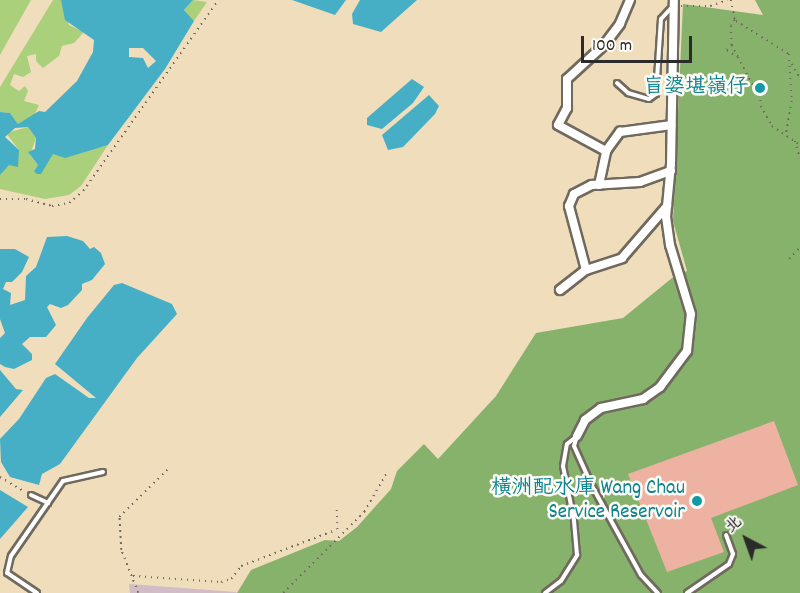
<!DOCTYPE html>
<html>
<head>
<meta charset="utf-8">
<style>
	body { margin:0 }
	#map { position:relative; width:800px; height:593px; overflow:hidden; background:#f0ddbc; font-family:Dekko,"LXGW WenKai TC",sans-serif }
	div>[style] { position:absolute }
	.industrial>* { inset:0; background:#d2bdc6 }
	.green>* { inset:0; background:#aad07b }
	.forest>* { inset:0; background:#87b26b }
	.water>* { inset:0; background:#46aec5 }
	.building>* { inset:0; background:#edb2a2 }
	.path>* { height:1.5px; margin-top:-0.75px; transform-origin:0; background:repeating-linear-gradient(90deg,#70695e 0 1.5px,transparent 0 6px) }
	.roads { filter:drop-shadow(2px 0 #70695e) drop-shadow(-2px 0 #70695e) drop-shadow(0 2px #70695e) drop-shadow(0 -2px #70695e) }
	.service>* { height:4px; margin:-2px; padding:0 2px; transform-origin:2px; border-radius:2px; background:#fff }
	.minor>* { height:8px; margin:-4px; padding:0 4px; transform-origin:4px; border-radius:4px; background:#fff }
	.dots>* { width:16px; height:16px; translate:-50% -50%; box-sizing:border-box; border:3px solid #fdfcf7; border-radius:50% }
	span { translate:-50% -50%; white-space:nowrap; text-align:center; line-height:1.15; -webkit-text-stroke:5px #fdfcf7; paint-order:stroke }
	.culture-label { font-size:21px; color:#0d838f }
	.right { translate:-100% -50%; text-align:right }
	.north { position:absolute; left:716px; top:509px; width:60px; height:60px; -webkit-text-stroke:4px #fdfcf7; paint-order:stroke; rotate:319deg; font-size:16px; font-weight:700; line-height:24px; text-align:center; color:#2b2b2b }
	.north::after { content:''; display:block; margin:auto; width:21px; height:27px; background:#2b2b2b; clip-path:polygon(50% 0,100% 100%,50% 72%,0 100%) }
	.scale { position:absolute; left:581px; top:36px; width:111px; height:27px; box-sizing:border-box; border:3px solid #2b2b2b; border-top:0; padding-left:8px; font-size:18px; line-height:21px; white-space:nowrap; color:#2b2b2b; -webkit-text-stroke:4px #fdfcf7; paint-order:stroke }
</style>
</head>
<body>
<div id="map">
	<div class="industrial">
		<i style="clip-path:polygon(129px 584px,236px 592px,237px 593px,130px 593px)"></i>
	</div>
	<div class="green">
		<i style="clip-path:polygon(0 0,31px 0,0 55px)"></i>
		<i style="clip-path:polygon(53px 0,61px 0,69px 25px,84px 32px,74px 43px,62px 46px,59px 56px,43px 68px,36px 61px,36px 54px,27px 56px,31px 72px,23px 77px,14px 74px,10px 85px,19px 91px,25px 86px,28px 91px,24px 101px,39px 105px,33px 118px,18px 124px,10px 113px,0 112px,0 87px)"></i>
		<i style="clip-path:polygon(193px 0,207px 2px,194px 21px,184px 10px)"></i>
		<i style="clip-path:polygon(28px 127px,36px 138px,30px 155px,38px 165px,34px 170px,48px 162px,53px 153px,81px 152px,108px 145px,81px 186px,69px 195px,45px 199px,0 189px,0 175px,19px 150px,6px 133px)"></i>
	</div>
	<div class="forest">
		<i style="clip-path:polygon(755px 0,800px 0,800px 593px,237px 593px,251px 570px,325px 540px,339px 541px,357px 527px,391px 489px,397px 471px,424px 444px,438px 459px,496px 396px,536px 333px,623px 318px,672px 278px,687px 271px,673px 221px,683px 4px,763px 15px)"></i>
	</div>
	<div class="water">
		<i style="clip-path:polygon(evenodd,61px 0,193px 0,184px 10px,194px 21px,165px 69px,108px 145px,65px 158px,53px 154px,41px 174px,37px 174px,34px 171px,38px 165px,28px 152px,35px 149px,36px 138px,28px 127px,15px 128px,5px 137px,19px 150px,18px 167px,9px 165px,0 175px,0 112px,10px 113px,18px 124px,39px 111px,45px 112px,77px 81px,93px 52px,94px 40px,65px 20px,61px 0,143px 48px,156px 61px,148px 68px,143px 58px,129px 57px,129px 48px,143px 48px)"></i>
		<i style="clip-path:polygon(292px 0,346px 0,335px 15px)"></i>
		<i style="clip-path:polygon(360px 0,417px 0,381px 32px,353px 24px,352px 14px)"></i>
		<i style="clip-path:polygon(412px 79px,424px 87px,413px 103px,382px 129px,367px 125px,367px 118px)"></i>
		<i style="clip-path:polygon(429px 95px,439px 106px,435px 114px,403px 147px,388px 150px,382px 135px)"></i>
		<i style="clip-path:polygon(67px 236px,83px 241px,90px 249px,94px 247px,101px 253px,105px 264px,92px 280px,82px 284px,82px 290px,68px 305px,61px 308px,50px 304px,47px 307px,56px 325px,46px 337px,30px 337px,22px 344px,32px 354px,32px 360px,14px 369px,5px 367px,0 364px,0 338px,5px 333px,0 319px,0 249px,15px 249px,29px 257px,22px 272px,12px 282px,6px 282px,3px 289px,11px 293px,10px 305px,25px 300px,26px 276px,36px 267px,47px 237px)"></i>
		<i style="clip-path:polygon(122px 283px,172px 304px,177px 314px,137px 358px,60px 464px,42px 474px,39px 485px,10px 477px,1px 462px,0 439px,19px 419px,46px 378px,55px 374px,89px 398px,96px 398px,55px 364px,87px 318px,114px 285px)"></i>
		<i style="clip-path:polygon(0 370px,16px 389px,23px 390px,0 417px)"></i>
		<i style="clip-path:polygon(0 490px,28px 507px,0 539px)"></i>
	</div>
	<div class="building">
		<i style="clip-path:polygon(774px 421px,798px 485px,711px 518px,724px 552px,667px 572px,628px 474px)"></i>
	</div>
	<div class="path">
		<i style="left:731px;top:0;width:20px;rotate:79deg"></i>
		<i style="left:735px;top:20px;width:7px;rotate:124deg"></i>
		<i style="left:731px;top:26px;width:19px;rotate:87deg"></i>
		<i style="left:732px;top:45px;width:13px;rotate:63deg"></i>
		<i style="left:738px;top:57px;width:32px;rotate:62deg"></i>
		<i style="left:753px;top:85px;width:8px;rotate:23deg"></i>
		<i style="left:760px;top:88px;width:18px;rotate:87deg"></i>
		<i style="left:761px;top:106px;width:23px;rotate:61deg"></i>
		<i style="left:772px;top:126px;width:34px;rotate:34deg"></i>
		<i style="left:681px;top:6px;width:29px"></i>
		<i style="left:710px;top:6px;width:18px;rotate:-19deg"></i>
		<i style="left:736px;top:21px;width:62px;rotate:31.9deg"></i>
		<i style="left:789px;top:54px;width:47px;rotate:86.3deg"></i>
		<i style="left:792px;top:101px;width:34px;rotate:100deg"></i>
		<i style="left:732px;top:45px;width:7px;rotate:135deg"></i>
		<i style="left:727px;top:50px;width:12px;rotate:35deg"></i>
		<i style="left:792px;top:64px;width:16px;rotate:60deg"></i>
		<i style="left:795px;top:141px;width:18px;rotate:74deg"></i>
		<i style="left:0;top:199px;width:26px"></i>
		<i style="left:26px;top:199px;width:27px;rotate:15deg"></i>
		<i style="left:52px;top:206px;width:17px;rotate:-10deg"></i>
		<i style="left:69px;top:203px;width:18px;rotate:-41deg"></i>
		<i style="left:83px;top:191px;width:234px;rotate:-54.7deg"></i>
		<i style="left:789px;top:259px;width:16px;rotate:-47deg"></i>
		<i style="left:0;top:477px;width:29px;rotate:31deg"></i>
		<i style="left:337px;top:510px;width:23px;rotate:88deg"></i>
		<i style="left:133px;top:576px;width:88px;rotate:3.9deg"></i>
		<i style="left:221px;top:582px;width:10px;rotate:-17deg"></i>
		<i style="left:231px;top:579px;width:16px;rotate:-52deg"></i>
		<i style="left:241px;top:566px;width:102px;rotate:-20.8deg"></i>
		<i style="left:138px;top:593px;width:46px;rotate:-111.6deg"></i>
		<i style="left:121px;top:550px;width:33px;rotate:-93deg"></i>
		<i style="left:119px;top:517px;width:69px;rotate:-44.4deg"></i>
		<i style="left:283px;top:593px;width:115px;rotate:-45deg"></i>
		<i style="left:364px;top:512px;width:44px;rotate:-59.9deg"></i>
	</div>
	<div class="roads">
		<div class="service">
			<i style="left:617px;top:83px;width:15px;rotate:42deg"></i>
			<i style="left:628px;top:93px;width:22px;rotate:16deg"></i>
			<i style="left:649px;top:99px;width:9px;rotate:-36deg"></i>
			<i style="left:656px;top:94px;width:75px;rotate:-86.2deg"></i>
			<i style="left:661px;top:19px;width:18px;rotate:-47deg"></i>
			<i style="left:577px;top:436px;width:10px;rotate:107deg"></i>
			<i style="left:574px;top:446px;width:44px;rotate:65.8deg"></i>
			<i style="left:592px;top:486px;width:102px;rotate:61.2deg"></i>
			<i style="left:641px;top:575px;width:25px;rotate:47deg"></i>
			<i style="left:31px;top:495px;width:19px;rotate:25deg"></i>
			<i style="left:37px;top:593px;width:36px;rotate:-146deg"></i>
			<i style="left:7px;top:573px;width:17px;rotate:-77deg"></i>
			<i style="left:11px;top:556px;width:91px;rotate:-55.3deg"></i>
			<i style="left:63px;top:481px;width:41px;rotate:-12.7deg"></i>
			<i style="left:545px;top:593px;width:20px;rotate:-37deg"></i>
			<i style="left:561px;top:581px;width:31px;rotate:-58deg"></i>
			<i style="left:577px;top:555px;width:35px;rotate:-95deg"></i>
			<i style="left:574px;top:520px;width:55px;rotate:-101.5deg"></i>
			<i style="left:563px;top:466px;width:22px;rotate:-80deg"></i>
			<i style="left:567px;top:444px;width:11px;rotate:-38deg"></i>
			<i style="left:687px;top:593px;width:51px;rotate:-34.6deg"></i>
			<i style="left:729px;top:564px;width:11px;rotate:-68deg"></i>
			<i style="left:733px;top:554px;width:20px;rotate:-110deg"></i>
		</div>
		<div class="minor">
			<i style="left:630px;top:0;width:26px;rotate:113deg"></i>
			<i style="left:620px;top:24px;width:26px;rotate:127deg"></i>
			<i style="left:604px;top:45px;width:50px;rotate:137.4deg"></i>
			<i style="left:567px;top:79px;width:29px;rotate:90deg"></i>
			<i style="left:567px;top:108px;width:19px;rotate:118deg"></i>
			<i style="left:558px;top:125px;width:55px;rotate:28.4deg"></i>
			<i style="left:606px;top:151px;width:24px;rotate:-54deg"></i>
			<i style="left:620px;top:132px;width:52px;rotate:-7.7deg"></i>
			<i style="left:599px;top:185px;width:35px;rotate:-78deg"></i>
			<i style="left:586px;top:270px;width:66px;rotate:-104.9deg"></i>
			<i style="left:569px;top:206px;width:13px;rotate:-67deg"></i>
			<i style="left:574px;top:194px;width:20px;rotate:-27deg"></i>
			<i style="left:592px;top:185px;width:48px;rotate:-3.6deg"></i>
			<i style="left:640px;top:182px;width:33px;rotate:-20deg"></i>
			<i style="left:560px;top:290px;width:33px;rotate:-38deg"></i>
			<i style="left:586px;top:270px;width:38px;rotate:-18deg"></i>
			<i style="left:622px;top:258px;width:69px;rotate:-49.1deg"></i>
			<i style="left:577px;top:436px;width:18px;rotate:-63deg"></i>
			<i style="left:585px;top:420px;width:20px;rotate:-37deg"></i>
			<i style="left:601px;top:408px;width:43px;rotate:-12.1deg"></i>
			<i style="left:643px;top:399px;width:21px;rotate:-35deg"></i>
			<i style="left:660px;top:387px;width:45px;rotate:-53.1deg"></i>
			<i style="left:687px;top:351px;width:37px;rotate:-84deg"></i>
			<i style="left:691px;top:314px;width:72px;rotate:-106.9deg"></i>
			<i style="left:670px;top:245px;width:28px;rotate:-98deg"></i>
			<i style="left:666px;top:217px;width:53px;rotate:-84.6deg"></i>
			<i style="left:671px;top:164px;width:164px;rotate:-89deg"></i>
		</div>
	</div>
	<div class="dots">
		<i style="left:760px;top:88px;background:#0f9aa8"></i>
		<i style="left:697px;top:501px;background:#0f9aa8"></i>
	</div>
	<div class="culture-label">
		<span class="right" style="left:748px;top:88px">盲婆堪嶺仔</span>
		<span class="right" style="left:685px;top:501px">橫洲配水庫 Wang Chau<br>Service Reservoir</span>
	</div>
	<div class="north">北</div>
	<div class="scale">100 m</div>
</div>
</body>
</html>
